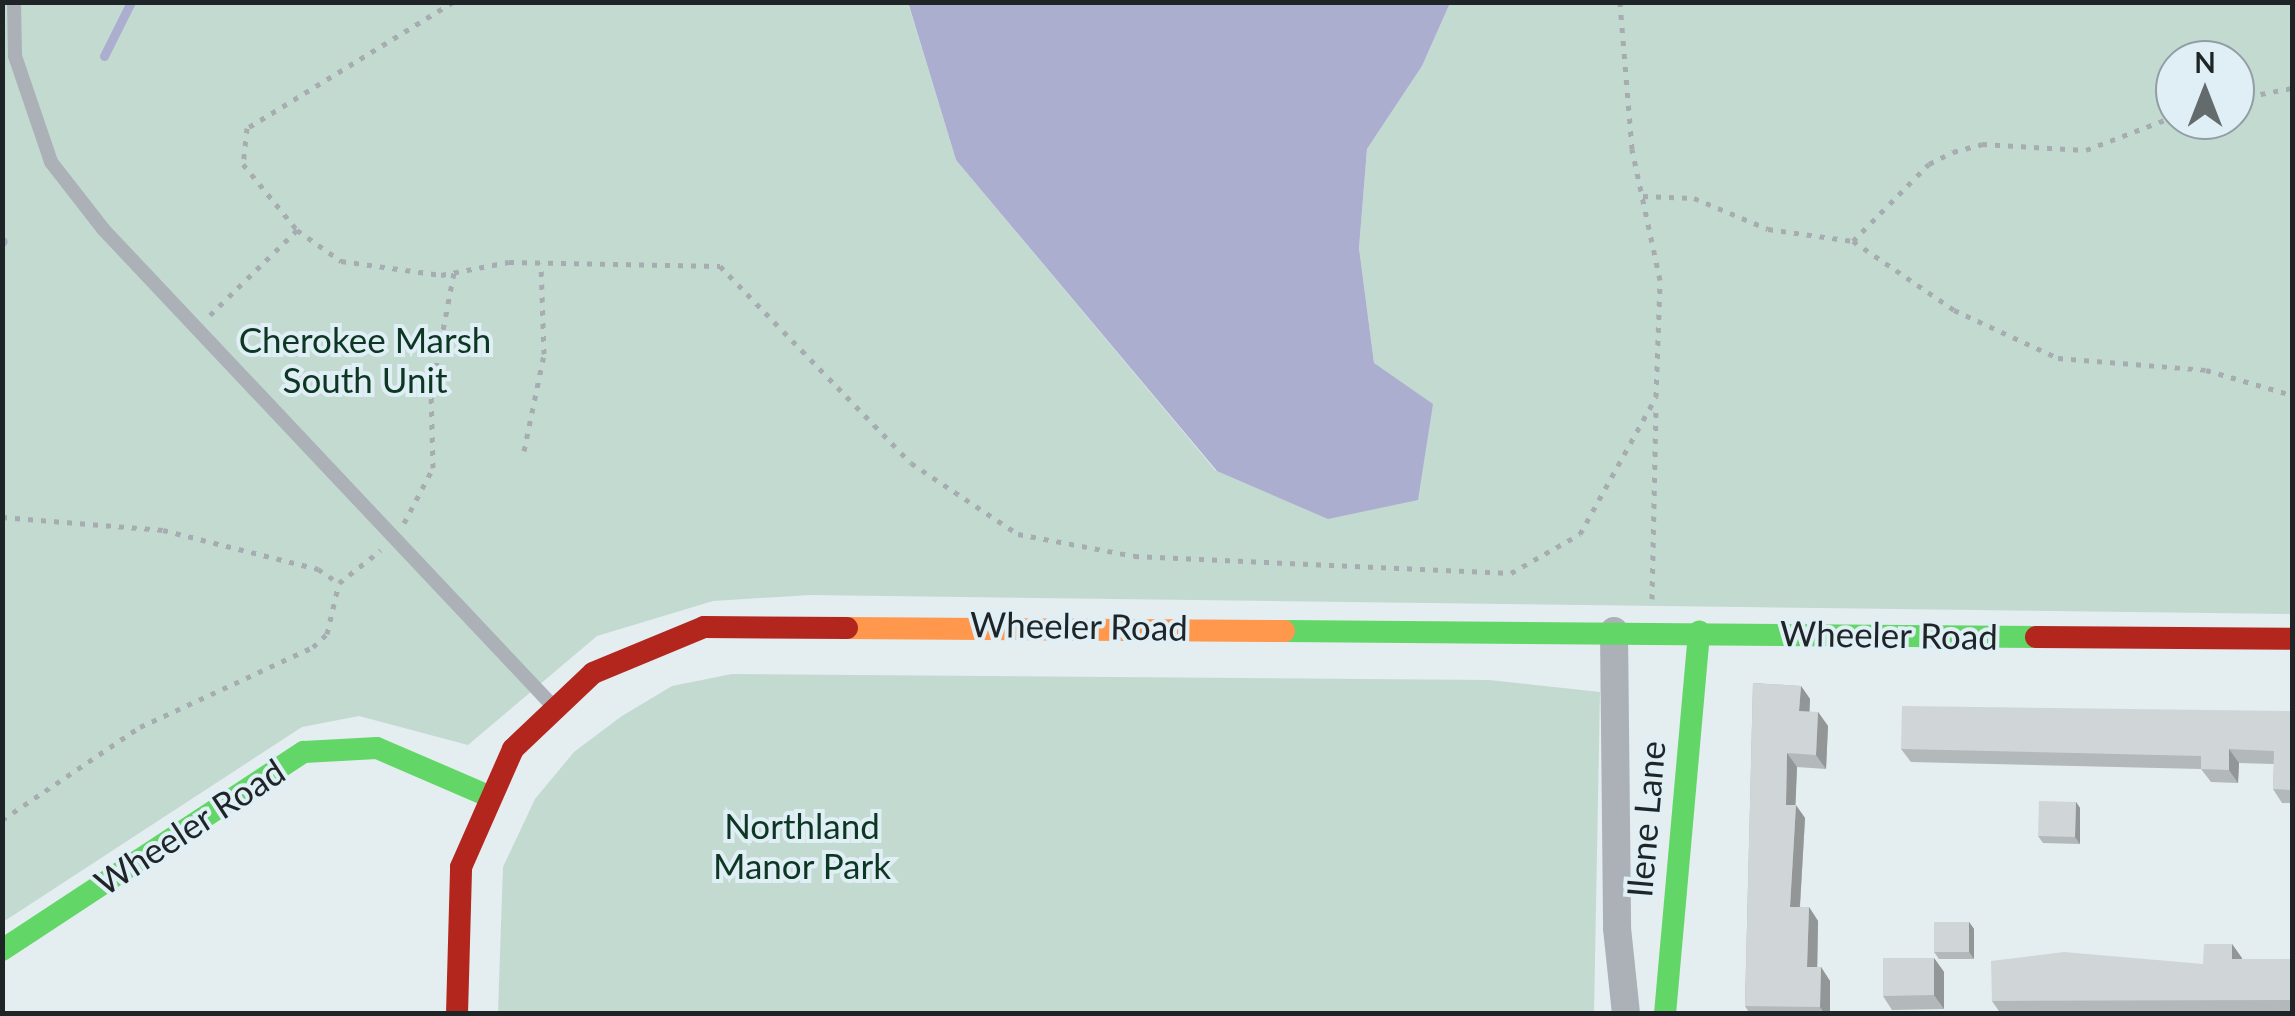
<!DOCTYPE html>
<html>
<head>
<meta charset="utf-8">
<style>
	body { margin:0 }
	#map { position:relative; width:2295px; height:1016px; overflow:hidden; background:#e4edf0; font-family:Lato,sans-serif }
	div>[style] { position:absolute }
	.green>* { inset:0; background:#c3dad0 }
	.water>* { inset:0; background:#acaed0 }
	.stream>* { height:9px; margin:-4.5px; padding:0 4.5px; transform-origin:4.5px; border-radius:4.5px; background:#acaed0 }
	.path>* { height:5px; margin-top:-2.5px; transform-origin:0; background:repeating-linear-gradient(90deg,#a7acb1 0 5px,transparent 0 13px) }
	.lane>* { height:14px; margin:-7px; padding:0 7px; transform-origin:7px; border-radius:7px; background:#abb1b7 }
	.street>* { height:28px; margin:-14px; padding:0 14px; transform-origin:14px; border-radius:14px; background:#abb1b7 }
	.fast>* { height:22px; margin:-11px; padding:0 11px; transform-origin:11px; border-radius:11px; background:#63d668 }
	.slow>* { height:22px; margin:-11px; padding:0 11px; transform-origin:11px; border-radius:11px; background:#ff974d }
	.jam>* { height:22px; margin:-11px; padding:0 11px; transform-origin:11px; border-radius:11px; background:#b3261e }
	.wall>* { inset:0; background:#b3b8ba }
	.shaded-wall>* { inset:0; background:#929697 }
	.building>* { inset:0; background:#d0d6d8 }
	span { translate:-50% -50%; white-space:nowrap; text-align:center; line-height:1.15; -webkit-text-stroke:8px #dfeff5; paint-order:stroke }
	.park-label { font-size:35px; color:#0d3722 }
	.street-label { font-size:35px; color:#1f2527 }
	.frame { position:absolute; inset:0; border:5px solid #1f2527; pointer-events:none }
	.north { position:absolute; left:2155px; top:40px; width:100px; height:100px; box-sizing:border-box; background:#dfeff5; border:2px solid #929ea3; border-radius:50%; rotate:0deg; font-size:28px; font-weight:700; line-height:40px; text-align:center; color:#1f2527 }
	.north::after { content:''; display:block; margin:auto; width:35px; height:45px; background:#646b6d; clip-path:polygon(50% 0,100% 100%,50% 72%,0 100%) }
</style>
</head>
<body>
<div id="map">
	<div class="green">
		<i style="clip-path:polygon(evenodd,3px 3px,908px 3px,956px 160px,1216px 471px,1374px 363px,1359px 248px,1367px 149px,1422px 66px,1450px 3px,2292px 3px,2292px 614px,810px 595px,713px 601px,597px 636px,468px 745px,359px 716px,302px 727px,3px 922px,3px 3px,2175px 60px,2235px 60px,2235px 120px,2175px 120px,2175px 60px)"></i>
		<i style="clip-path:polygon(732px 674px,1489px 680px,1600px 692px,1594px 1013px,498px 1013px,503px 867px,535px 799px,574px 752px,622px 716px,672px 686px)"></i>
	</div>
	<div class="water">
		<i style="clip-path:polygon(908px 2px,1450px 3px,1422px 66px,1367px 149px,1359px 248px,1374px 363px,1433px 404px,1418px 500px,1328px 519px,1217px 471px,956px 160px)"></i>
	</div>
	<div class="stream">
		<i style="left:104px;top:56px;width:60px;rotate:-63.4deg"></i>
		<i style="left:2px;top:242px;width:1px;rotate:-45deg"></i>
	</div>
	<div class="path">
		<i style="left:453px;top:2px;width:241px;rotate:148.5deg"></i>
		<i style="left:247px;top:128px;width:36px;rotate:96deg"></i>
		<i style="left:243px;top:164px;width:85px;rotate:50.7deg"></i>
		<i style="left:297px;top:230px;width:54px;rotate:35.2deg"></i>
		<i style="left:341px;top:261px;width:101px;rotate:8deg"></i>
		<i style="left:441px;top:275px;width:69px;rotate:-10.8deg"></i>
		<i style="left:509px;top:262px;width:211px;rotate:1.1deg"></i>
		<i style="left:720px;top:266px;width:274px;rotate:45.9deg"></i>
		<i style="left:911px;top:463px;width:128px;rotate:33.6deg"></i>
		<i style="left:1018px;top:534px;width:118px;rotate:10.7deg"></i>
		<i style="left:1134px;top:556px;width:377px;rotate:2.6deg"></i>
		<i style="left:1511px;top:573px;width:79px;rotate:-29.5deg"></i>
		<i style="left:1580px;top:534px;width:157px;rotate:-61deg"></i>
		<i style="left:1656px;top:397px;width:117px;rotate:-88deg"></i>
		<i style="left:1660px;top:280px;width:134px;rotate:-102.1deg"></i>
		<i style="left:1632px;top:149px;width:147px;rotate:-94.7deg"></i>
		<i style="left:2235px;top:99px;width:58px;rotate:-10.9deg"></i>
		<i style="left:1643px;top:196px;width:51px;rotate:2.2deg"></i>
		<i style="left:1694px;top:198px;width:80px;rotate:22.7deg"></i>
		<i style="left:1768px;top:229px;width:86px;rotate:8deg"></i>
		<i style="left:1853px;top:241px;width:122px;rotate:34.3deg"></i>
		<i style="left:1954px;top:310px;width:115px;rotate:24.8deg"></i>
		<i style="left:2058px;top:358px;width:148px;rotate:4.6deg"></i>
		<i style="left:2206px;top:370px;width:90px;rotate:16.2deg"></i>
		<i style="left:1853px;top:241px;width:108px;rotate:-45.4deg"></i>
		<i style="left:1929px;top:164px;width:27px;rotate:-27deg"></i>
		<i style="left:1953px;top:152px;width:30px;rotate:-15deg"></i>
		<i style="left:1982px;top:144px;width:104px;rotate:3.3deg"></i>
		<i style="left:2086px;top:150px;width:95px;rotate:-20.9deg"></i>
		<i style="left:210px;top:315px;width:122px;rotate:-44.3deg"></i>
		<i style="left:524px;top:451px;width:99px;rotate:-78.3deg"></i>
		<i style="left:544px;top:354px;width:91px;rotate:-91.9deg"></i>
		<i style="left:2px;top:517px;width:162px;rotate:4.6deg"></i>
		<i style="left:163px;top:530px;width:160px;rotate:14.1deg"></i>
		<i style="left:318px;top:569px;width:25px;rotate:34deg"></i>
		<i style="left:404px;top:523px;width:62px;rotate:-62.2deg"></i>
		<i style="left:433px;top:468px;width:75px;rotate:-91.5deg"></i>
		<i style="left:431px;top:393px;width:123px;rotate:-79.2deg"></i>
		<i style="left:1652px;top:599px;width:194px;rotate:-88.8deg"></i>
		<i style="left:2px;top:820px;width:166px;rotate:-34deg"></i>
		<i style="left:140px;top:727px;width:191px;rotate:-24.8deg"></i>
		<i style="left:313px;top:647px;width:19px;rotate:-43deg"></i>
		<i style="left:327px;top:634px;width:52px;rotate:-76.8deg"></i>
		<i style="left:339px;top:583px;width:53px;rotate:-38.2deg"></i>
	</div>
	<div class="lane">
		<i style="left:14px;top:2px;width:54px;rotate:88.9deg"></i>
		<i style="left:15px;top:56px;width:112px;rotate:71.2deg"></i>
		<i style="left:51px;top:162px;width:86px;rotate:52.1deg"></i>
		<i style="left:104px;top:230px;width:653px;rotate:46.68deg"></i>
	</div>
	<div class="street">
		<i style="left:1614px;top:631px;width:297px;rotate:89.4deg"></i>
		<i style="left:1617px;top:928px;width:86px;rotate:84deg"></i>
	</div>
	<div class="fast">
		<i style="left:1284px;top:631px;width:752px;rotate:0.46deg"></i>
		<i style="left:2px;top:950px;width:361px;rotate:-33.3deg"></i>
		<i style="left:304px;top:752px;width:73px;rotate:-3.1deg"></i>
		<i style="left:377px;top:748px;width:119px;rotate:23.3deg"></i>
		<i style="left:1665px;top:1014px;width:384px;rotate:-84.9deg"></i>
	</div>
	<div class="slow">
		<i style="left:847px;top:628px;width:437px;rotate:0.4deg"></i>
	</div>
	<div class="jam">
		<i style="left:2036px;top:637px;width:256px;rotate:0.4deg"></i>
		<i style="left:457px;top:1014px;width:147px;rotate:-88.4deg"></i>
		<i style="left:461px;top:867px;width:129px;rotate:-66.2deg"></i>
		<i style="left:513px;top:749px;width:110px;rotate:-43.5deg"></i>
		<i style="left:593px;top:673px;width:120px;rotate:-22.5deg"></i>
		<i style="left:704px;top:627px;width:143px;rotate:0.4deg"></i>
	</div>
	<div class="wall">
		<i style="clip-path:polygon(1753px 683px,1801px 686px,1810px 699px,1809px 712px,1818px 712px,1828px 726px,1826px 769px,1797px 767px,1795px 805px,1805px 818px,1800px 907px,1809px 907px,1818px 921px,1817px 967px,1821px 967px,1830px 981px,1830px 1014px,1750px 1014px,1745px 1006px)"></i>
		<i style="clip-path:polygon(2292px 711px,2292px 803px,2282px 803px,2273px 789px,2274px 764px,2239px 763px,2238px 783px,2211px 782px,2201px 769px,1911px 762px,1901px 749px)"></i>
		<i style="clip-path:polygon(2076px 802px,2080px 808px,2080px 844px,2043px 843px,2038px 836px)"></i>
		<i style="clip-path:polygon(1969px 922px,1974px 929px,1974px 959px,1939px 959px,1934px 952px)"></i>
		<i style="clip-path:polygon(2232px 944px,2242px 959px,2292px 959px,2292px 1014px,2001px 1014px,1992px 1001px,2203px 964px)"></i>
		<i style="clip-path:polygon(1934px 958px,1944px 972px,1944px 1009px,1892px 1010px,1883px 996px)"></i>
	</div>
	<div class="shaded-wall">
		<i style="clip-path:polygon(1801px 686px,1810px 699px,1809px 725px,1799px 711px)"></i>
		<i style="clip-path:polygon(1818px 712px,1828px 726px,1826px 769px,1816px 755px)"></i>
		<i style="clip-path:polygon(2229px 749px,2239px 763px,2238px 783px,2229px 770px)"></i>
		<i style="clip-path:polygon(1787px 753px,1797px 767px,1795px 818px,1786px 805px)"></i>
		<i style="clip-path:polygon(2076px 802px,2080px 808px,2080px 844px,2075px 837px)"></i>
		<i style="clip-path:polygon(1796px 805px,1805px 818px,1799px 920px,1790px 907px)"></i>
		<i style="clip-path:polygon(1809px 907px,1818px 921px,1817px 980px,1807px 967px)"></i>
		<i style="clip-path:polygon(1969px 922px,1974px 929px,1974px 959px,1969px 952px)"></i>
		<i style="clip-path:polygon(2232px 944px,2242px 958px,2242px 973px,2232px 959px)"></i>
		<i style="clip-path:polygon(1934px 958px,1944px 972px,1944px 1009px,1934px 995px)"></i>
		<i style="clip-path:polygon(1821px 967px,1830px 981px,1830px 1014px,1825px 1014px,1820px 1007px)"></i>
	</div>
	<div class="building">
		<i style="clip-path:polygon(1753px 683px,1801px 686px,1799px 711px,1818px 712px,1816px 755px,1787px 753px,1786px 805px,1796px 805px,1790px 907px,1809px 907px,1807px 967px,1821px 967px,1820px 1007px,1745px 1006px)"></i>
		<i style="clip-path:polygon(1902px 706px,2292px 711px,2292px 790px,2273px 789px,2274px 751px,2229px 749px,2229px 770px,2201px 769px,2201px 756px,1901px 749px)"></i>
		<i style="clip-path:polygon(2039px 801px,2076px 802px,2075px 837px,2038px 836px)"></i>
		<i style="clip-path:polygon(1934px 922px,1969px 922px,1969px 952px,1934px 952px)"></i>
		<i style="clip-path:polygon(2204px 944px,2232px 944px,2232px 959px,2292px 959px,2292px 1000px,1992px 1001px,1991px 961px,2064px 952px,2203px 964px)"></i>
		<i style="clip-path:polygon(1883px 958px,1934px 958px,1934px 995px,1883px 996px)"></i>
	</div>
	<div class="park-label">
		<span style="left:365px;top:359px">Cherokee Marsh<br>South Unit</span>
		<span style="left:802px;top:845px">Northland<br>Manor Park</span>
	</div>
	<div class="street-label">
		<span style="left:1079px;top:625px;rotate:1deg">Wheeler Road</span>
		<span style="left:1889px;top:634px;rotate:1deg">Wheeler Road</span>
		<span style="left:1645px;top:819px;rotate:-85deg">Ilene Lane</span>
		<span style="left:189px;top:826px;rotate:-33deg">Wheeler Road</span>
	</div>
	<div class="frame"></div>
	<div class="north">N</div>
</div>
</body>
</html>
